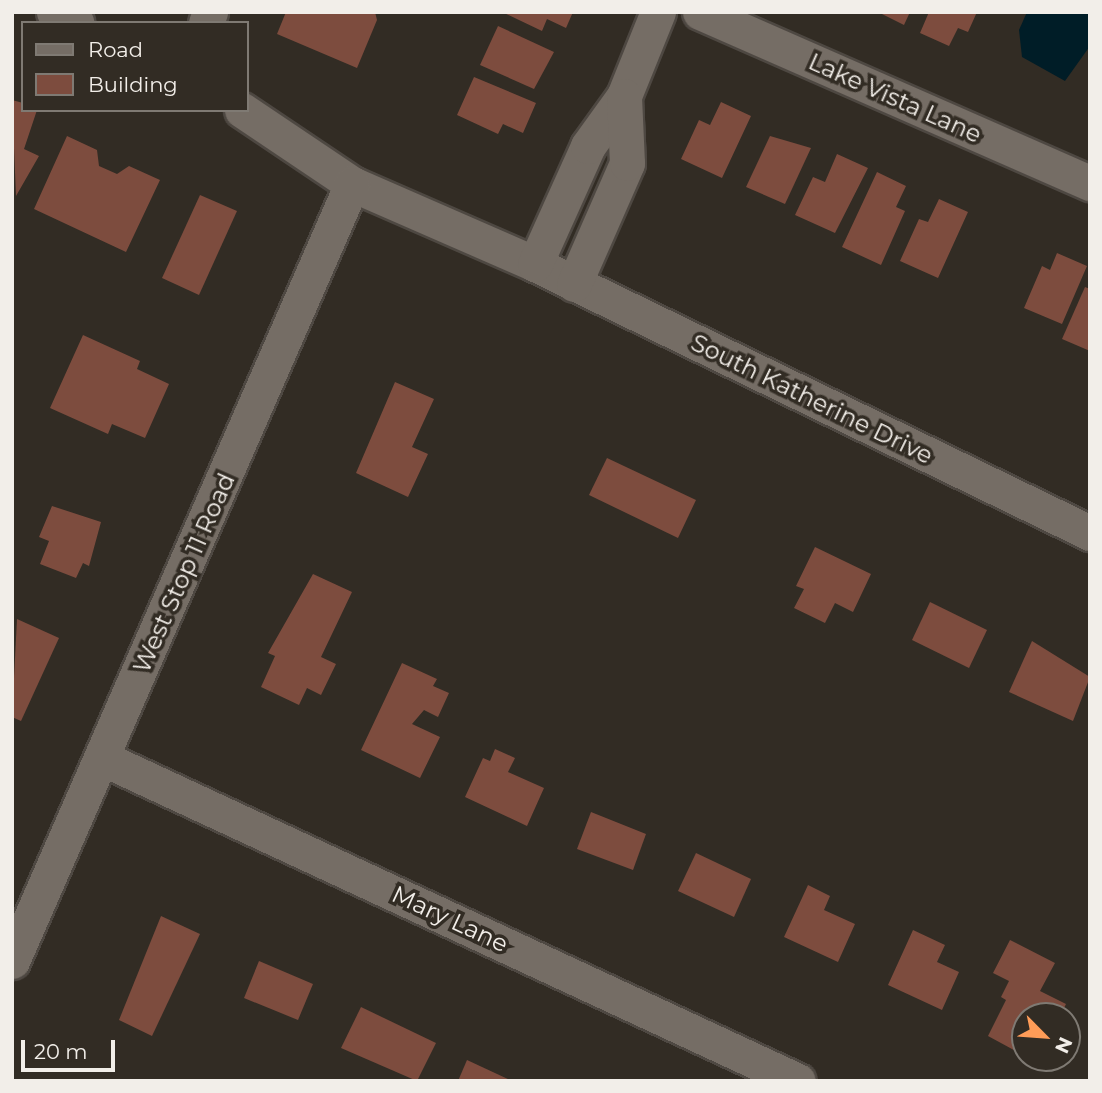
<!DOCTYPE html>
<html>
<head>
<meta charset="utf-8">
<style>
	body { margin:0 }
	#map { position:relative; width:1102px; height:1093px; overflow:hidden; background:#322c24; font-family:Montserrat,sans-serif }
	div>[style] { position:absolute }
	.water>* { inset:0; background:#001d27 }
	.building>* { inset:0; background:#7d4c3e }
	.roads { filter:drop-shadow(2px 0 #4e4842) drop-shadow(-2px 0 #4e4842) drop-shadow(0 2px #4e4842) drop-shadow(0 -2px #4e4842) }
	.minor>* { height:35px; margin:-17.5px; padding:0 17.5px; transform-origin:17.5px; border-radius:17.5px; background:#756d65 }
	span { translate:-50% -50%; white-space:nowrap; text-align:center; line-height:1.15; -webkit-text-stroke:7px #322c24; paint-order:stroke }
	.street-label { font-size:24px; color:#f2eee9 }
	.frame { position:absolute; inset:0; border:14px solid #f2eee9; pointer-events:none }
	.legend { position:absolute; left:21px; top:21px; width:228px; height:91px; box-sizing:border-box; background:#322c24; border:2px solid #7f7a73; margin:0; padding:9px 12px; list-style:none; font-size:21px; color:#f2eee9 }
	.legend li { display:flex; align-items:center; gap:14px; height:35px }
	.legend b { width:35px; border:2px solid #7f7a73 }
	.north { position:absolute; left:1011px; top:1002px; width:70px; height:70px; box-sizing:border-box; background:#322c24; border:2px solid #7f7a73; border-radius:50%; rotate:115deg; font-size:19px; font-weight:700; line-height:28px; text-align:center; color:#f2eee9 }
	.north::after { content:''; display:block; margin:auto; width:24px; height:32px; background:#fe9c58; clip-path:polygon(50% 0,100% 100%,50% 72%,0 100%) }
	.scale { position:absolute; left:21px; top:1040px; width:94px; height:32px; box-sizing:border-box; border:4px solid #f2eee9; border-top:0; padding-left:9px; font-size:21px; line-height:24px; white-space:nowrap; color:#f2eee9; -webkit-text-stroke:5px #322c24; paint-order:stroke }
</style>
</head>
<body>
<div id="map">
	<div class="water">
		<i style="clip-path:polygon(1027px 12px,1090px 12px,1090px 46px,1065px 81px,1022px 57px,1019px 30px)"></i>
	</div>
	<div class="building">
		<i style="clip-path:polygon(286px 12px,375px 12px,377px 20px,357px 68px,277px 34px)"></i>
		<i style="clip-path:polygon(502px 12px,573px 12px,566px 28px,547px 19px,542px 31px)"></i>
		<i style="clip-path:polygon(878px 12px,910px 12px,904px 25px)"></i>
		<i style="clip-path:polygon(929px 12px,977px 12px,968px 32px,958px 28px,949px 46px,920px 33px)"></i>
		<i style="clip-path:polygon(498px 26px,554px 52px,534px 89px,480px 65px)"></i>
		<i style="clip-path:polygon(474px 77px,536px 103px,523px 133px,503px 124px,498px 134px,457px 115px)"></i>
		<i style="clip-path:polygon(12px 100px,23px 103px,23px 110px,37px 110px,24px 149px,39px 156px,16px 196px)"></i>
		<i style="clip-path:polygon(721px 102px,751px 116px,722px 178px,681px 159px,699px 120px,710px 125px)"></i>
		<i style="clip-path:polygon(67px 136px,97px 150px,99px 166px,117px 174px,129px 166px,160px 180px,126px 252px,34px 209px)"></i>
		<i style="clip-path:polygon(770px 136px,811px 148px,785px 204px,746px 187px)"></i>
		<i style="clip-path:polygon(837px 154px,868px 168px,835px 233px,795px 215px,813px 177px,825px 182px)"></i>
		<i style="clip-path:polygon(877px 172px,906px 186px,896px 207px,905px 211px,881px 265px,842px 247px)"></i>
		<i style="clip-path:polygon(200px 195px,237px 211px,199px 295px,162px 278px)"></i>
		<i style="clip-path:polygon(939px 199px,968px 212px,938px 278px,900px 261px,919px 219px,928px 222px)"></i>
		<i style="clip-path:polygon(1057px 253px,1087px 266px,1062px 324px,1024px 308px,1042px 266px,1050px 270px)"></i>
		<i style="clip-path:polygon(1085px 287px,1090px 289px,1090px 351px,1062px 339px)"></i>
		<i style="clip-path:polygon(83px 335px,140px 361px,137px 369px,169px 384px,145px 438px,112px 424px,108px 434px,50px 408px)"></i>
		<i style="clip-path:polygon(395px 382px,434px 399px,412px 447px,428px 454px,408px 497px,356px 473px)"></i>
		<i style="clip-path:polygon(607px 458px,696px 500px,678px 538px,589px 495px)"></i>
		<i style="clip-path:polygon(52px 506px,101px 522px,89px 566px,83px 563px,76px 578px,40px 564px,49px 541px,39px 537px)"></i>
		<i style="clip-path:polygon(815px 547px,871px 574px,853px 612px,835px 603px,825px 623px,794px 608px,804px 589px,796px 586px)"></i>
		<i style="clip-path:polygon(313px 574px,352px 592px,321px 657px,336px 664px,321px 695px,307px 688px,299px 705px,261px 687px,275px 656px,268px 653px)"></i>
		<i style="clip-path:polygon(930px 602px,987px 630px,969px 668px,912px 640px)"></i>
		<i style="clip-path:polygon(17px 619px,59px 638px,21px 721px,12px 717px)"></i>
		<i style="clip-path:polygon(1032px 641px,1090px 677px,1073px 721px,1009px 692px)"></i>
		<i style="clip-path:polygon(402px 663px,437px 679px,433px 686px,449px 693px,438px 717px,424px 710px,412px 724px,440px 737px,420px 778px,361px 750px)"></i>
		<i style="clip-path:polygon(495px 749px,515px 758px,508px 772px,544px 788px,527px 826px,465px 797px,483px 758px,490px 761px)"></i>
		<i style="clip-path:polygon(591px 812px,646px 834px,633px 870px,577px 849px)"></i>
		<i style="clip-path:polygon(696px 853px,751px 879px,734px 917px,678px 891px)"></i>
		<i style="clip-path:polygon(808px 885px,830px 896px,824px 910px,855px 924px,838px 962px,784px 937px)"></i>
		<i style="clip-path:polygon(161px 916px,200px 934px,152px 1036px,119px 1020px)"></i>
		<i style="clip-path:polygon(913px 930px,945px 945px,937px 962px,959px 972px,942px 1010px,888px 985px)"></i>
		<i style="clip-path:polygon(1010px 940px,1055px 963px,1040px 991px,1066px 1004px,1060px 1016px,1025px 1016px,1025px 1056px,988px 1036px,1006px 1000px,1001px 997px,1009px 981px,993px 973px)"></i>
		<i style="clip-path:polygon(259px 961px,313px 984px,298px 1020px,244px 998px)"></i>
		<i style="clip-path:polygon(361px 1007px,436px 1043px,417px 1081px,341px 1048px)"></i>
		<i style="clip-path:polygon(467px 1060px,512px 1081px,458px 1081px)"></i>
	</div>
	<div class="roads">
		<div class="minor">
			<i style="left:54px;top:12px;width:25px;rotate:26deg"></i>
			<i style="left:700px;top:12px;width:426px;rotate:23.7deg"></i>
			<i style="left:206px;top:23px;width:12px;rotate:-70deg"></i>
			<i style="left:242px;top:110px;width:133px;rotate:33.9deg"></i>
			<i style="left:352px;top:184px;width:200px;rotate:23.6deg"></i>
			<i style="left:535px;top:264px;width:617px;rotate:25.86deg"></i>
			<i style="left:535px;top:264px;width:129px;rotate:-65.8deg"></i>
			<i style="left:588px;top:146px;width:62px;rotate:-54.2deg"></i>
			<i style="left:624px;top:96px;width:91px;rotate:-68deg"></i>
			<i style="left:574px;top:284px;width:132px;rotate:-66.3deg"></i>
			<i style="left:627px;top:163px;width:67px;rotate:-92.6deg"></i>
			<i style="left:102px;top:758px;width:767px;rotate:24.9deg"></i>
			<i style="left:12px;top:961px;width:848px;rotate:-66.37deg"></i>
		</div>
	</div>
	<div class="street-label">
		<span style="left:895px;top:98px;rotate:24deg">Lake Vista Lane</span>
		<span style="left:812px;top:399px;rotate:26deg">South Katherine Drive</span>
		<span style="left:184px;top:573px;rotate:-66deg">West Stop 11 Road</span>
		<span style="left:450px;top:919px;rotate:25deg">Mary Lane</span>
	</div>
	<div class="frame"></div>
	<ul class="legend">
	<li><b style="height:9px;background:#756d65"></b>Road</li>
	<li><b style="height:19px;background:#7d4c3e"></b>Building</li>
	</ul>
	<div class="north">N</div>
	<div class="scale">20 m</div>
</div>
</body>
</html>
